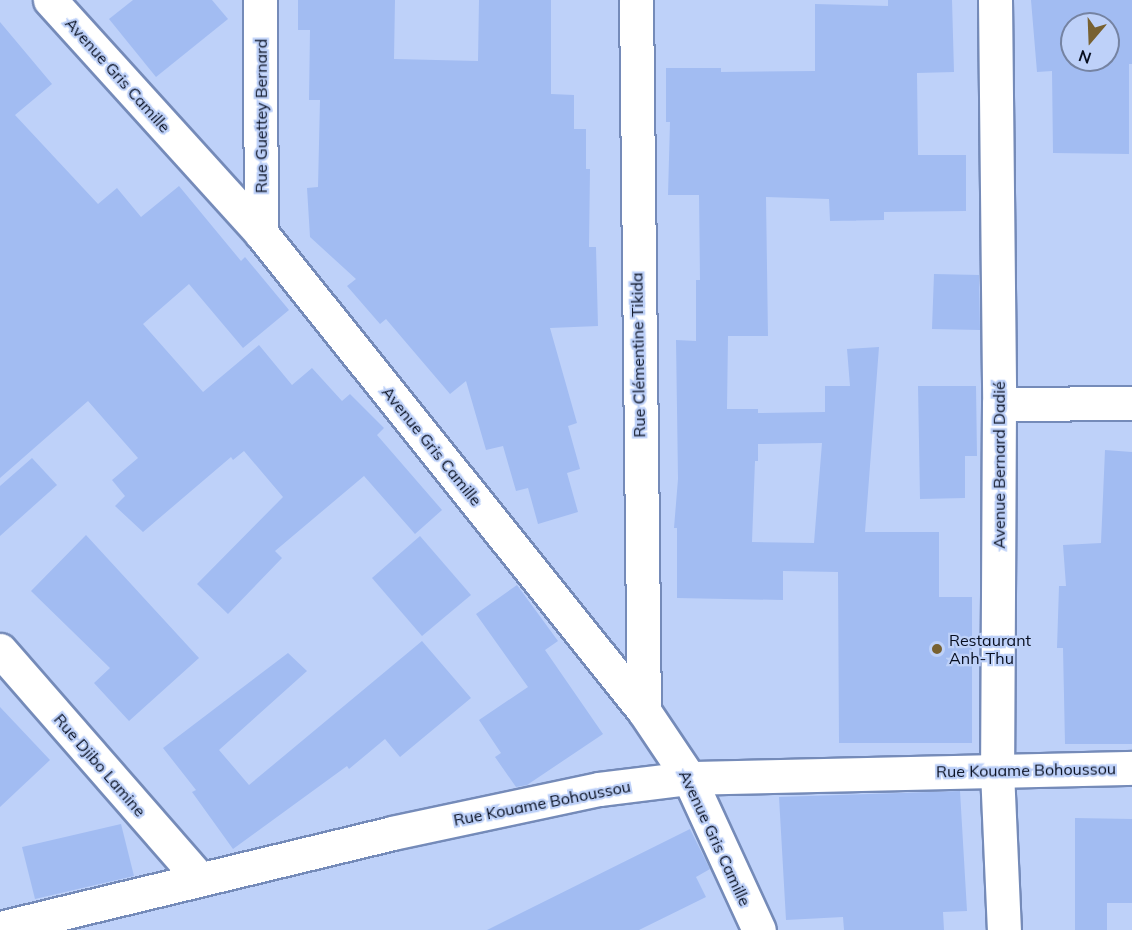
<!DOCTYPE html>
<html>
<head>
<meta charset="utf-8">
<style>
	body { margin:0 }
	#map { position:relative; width:1132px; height:930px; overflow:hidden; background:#bed1f9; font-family:Mulish,sans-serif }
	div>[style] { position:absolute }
	.building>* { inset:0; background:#a2bcf2 }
	.roads { filter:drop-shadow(2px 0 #758bb9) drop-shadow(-2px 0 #758bb9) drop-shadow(0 2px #758bb9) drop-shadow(0 -2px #758bb9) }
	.street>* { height:33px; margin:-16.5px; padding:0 16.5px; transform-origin:16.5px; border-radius:16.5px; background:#fff }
	.dots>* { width:16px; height:16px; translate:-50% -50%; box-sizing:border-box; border:3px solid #bed1f9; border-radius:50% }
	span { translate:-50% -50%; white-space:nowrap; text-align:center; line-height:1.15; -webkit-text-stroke:4.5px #bed1f9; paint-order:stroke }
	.street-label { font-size:16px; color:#070e1f }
	.poi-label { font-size:16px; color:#070e1f }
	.left { translate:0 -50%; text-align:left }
	.north { position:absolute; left:1060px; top:12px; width:60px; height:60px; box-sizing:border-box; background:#bed1f9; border:2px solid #7583a2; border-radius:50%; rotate:199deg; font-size:16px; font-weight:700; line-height:24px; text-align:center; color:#070e1f }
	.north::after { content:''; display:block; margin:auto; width:21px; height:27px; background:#786131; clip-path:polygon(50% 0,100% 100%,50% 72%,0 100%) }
</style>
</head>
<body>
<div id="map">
	<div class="building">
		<i style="clip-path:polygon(133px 0,212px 0,228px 19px,156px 77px,109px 19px)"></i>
		<i style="clip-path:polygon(298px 0,395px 0,394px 59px,478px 61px,479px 0,551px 0,551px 94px,574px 95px,574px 129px,586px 129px,586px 169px,590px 169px,589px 247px,596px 247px,598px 326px,550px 328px,577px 423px,568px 426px,580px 469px,567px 473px,578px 512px,538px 524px,528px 488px,516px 491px,503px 446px,486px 450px,466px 381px,450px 394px,386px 319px,380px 324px,347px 286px,356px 279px,310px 237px,307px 188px,318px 187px,320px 100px,309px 100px,310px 30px,298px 30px)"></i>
		<i style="clip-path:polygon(evenodd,888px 0,952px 0,954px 72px,917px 73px,918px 155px,966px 155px,966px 211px,884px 212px,884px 220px,830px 221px,829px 199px,766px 197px,768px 336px,728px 336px,727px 409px,758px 409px,758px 413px,825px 412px,825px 386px,850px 386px,847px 349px,879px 347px,865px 532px,939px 532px,939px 597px,972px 597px,972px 743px,839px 743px,838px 572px,783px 571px,783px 600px,677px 598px,677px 528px,674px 528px,678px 479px,676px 340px,696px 341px,696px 280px,700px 280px,699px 195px,668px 195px,670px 122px,666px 122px,666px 68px,721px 68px,721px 72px,815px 71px,815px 4px,888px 6px,888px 0,822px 443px,814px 543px,752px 542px,755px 461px,758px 461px,758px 444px,822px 443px)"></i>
		<i style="clip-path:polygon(evenodd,1031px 0,1132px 0,1132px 64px,1129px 64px,1129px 154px,1053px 153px,1052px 71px,1037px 72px,1031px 0,1072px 24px,1108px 24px,1108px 60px,1072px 60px,1072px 24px)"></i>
		<i style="clip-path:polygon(0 22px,52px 84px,15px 115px,98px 204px,117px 188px,141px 217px,179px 186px,241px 261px,245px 257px,289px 310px,243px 348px,189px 284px,143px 324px,203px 392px,259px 345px,292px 385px,312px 368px,342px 401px,350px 394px,384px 428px,377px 435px,442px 510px,415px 534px,364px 476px,275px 551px,282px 558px,228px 614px,197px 584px,283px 497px,244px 451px,233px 460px,231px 457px,143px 532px,115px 506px,125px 496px,112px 480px,138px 458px,88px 401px,0 478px)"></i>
		<i style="clip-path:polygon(934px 274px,979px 275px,980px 330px,932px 329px)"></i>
		<i style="clip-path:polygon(918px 386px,976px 386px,977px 456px,965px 456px,965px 498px,920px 499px)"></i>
		<i style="clip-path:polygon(1105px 450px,1132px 452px,1132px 744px,1065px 744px,1063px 648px,1057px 648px,1059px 586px,1066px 586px,1063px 545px,1101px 543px)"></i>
		<i style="clip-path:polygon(32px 458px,57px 485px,0 536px,0 486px)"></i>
		<i style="clip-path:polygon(86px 535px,199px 658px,129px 721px,94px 683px,110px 668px,31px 591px)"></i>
		<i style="clip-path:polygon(420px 536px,471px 595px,422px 636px,372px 578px)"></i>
		<i style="clip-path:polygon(517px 585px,558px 641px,545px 650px,603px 734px,527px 785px,516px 787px,495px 757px,501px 753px,479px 720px,528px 687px,476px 614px)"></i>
		<i style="clip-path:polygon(422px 641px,471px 698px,400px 757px,385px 739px,349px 769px,347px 766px,233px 849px,192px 792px,196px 790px,163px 748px,288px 653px,307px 671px,219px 750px,249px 785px)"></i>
		<i style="clip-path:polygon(0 707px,50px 760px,0 807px)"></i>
		<i style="clip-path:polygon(960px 791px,967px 911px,943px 912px,944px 930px,844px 930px,843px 917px,786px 920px,779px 797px)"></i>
		<i style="clip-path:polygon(1075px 818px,1132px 819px,1132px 903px,1107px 903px,1107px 930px,1075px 930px)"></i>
		<i style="clip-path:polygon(121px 824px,134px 876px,35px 899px,22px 847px)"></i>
		<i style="clip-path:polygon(690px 829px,710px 869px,696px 877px,706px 897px,639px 930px,487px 930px)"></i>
	</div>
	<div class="roads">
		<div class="street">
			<i style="left:50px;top:0;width:314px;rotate:47.8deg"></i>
			<i style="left:261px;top:233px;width:613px;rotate:51.3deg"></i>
			<i style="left:644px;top:711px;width:81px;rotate:56.1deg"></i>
			<i style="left:689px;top:778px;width:167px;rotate:65.3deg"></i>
			<i style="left:260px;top:0;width:233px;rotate:89.8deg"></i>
			<i style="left:636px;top:0;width:711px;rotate:89.36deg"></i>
			<i style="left:995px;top:0;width:404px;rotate:89.4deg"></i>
			<i style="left:999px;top:404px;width:367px;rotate:90.3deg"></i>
			<i style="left:997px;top:771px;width:159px;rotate:87.5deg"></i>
			<i style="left:999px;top:404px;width:133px;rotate:-0.4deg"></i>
			<i style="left:0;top:650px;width:304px;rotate:48.9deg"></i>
			<i style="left:0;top:928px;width:403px;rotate:-13.6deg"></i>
			<i style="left:392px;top:833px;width:212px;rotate:-12deg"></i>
			<i style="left:599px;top:789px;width:91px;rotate:-7deg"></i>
			<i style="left:689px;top:778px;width:443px;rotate:-1.3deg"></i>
		</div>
	</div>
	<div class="dots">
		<i style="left:937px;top:649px;background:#786131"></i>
	</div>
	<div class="street-label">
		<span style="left:118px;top:75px;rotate:48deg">Avenue Gris Camille</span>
		<span style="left:261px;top:116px;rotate:-90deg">Rue Guettey Bernard</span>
		<span style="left:638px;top:355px;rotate:-91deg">Rue Clémentine Tikida</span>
		<span style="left:432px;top:446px;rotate:51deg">Avenue Gris Camille</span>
		<span style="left:999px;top:465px;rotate:-90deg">Avenue Bernard Dadié</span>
		<span style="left:100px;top:765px;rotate:49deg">Rue Djibo Lamine</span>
		<span style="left:1026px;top:770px;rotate:-1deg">Rue Kouame Bohoussou</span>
		<span style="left:542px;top:803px;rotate:-11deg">Rue Kouame Bohoussou</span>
		<span style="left:715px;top:838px;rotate:65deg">Avenue Gris Camille</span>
	</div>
	<div class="poi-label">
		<span class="left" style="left:949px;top:649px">Restaurant<br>Anh-Thu</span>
	</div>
	<div class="north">N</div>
</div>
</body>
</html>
